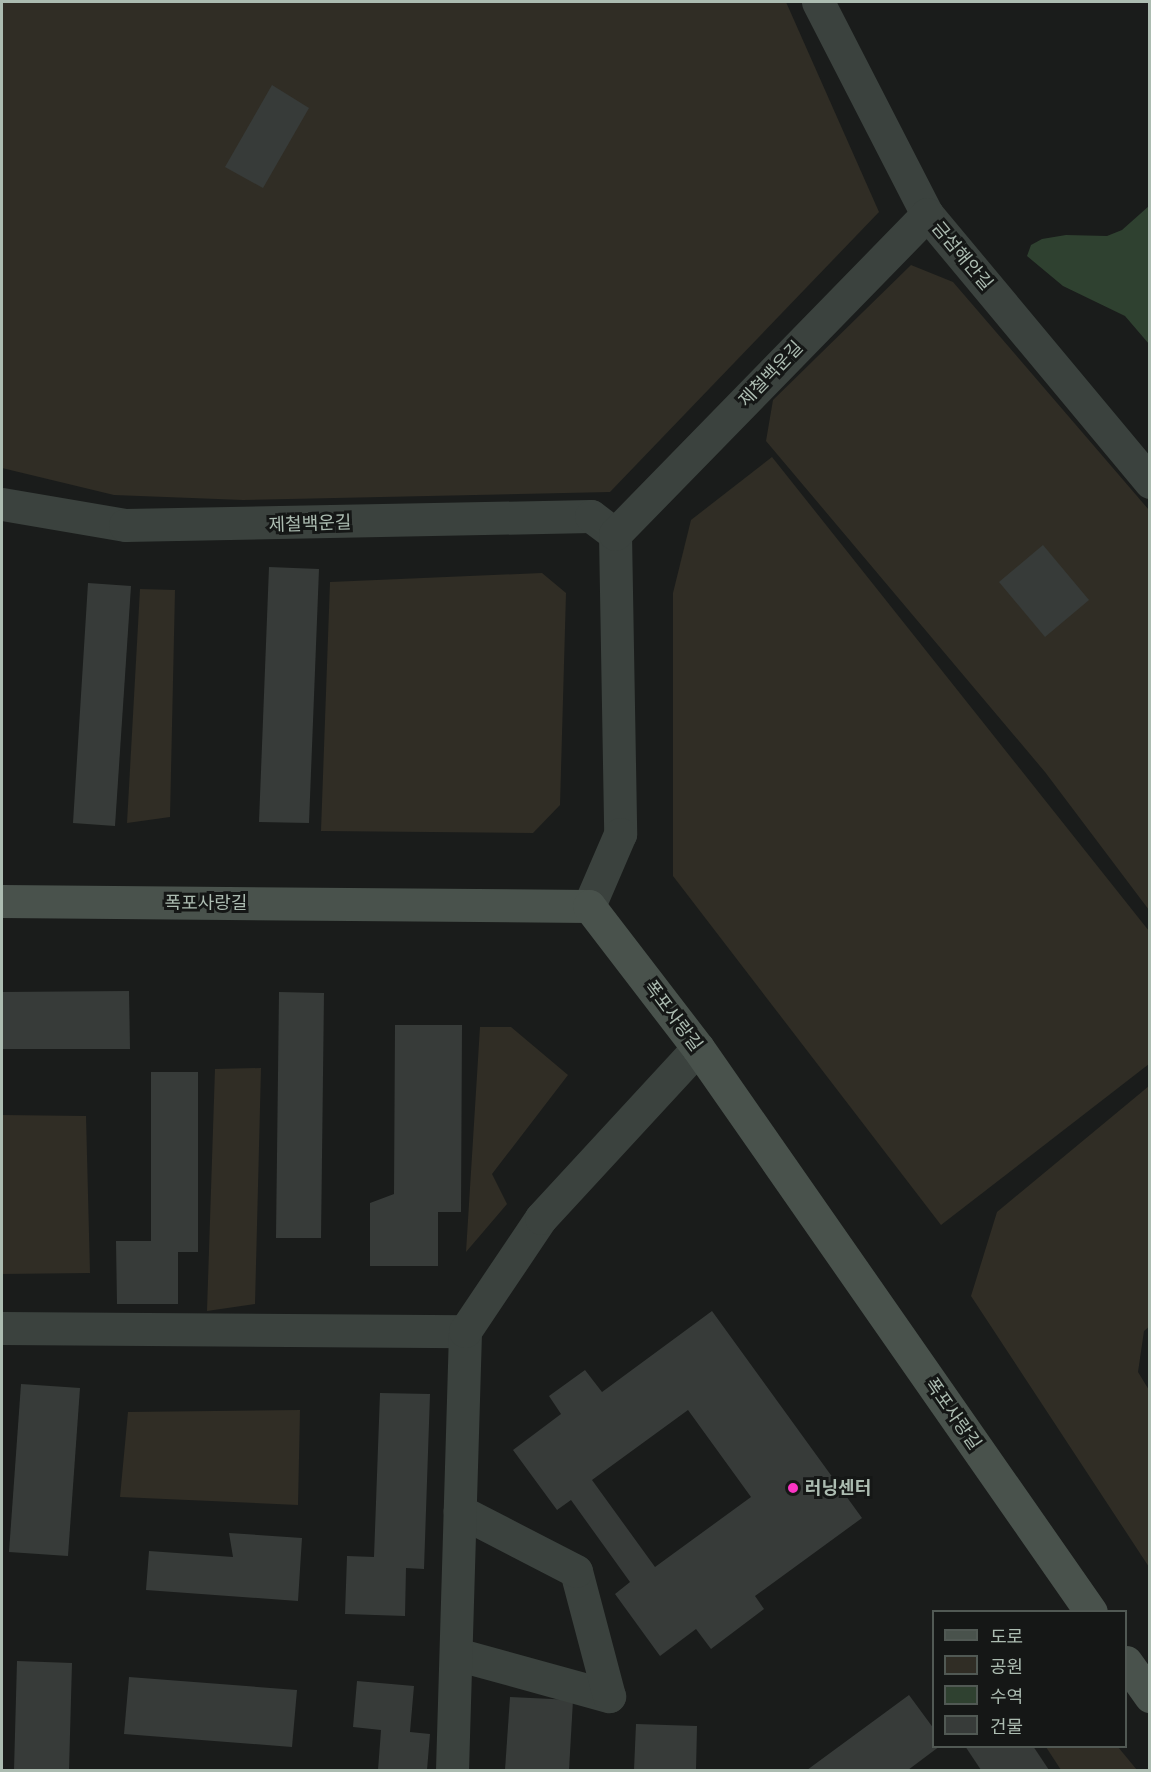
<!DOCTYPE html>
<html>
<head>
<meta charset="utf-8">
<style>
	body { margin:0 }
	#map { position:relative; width:1151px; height:1772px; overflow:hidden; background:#1a1c1b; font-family:"Fira Sans Condensed","Noto Sans KR",sans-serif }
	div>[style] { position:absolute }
	.green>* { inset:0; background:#302d25 }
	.water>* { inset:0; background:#2f4130 }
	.building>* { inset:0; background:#373b39 }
	.street>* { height:33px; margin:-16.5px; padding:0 16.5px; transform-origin:16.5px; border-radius:16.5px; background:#3b423e }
	.secondary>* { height:33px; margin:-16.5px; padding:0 16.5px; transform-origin:16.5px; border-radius:16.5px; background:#49524c }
	.dots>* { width:16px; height:16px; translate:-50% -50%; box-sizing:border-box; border:3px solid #151716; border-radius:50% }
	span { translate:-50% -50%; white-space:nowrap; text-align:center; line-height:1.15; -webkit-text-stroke:6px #151716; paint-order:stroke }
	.street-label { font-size:18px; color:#acbcb1 }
	.poi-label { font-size:18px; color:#acbcb1; font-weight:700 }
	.left { translate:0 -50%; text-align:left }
	.frame { position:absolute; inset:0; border:3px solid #acbcb1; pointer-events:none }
	.legend { position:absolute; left:932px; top:1610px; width:195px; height:138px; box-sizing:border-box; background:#151716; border:2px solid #515954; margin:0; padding:8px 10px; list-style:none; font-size:18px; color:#acbcb1 }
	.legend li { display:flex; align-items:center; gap:12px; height:30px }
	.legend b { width:30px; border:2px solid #515954 }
</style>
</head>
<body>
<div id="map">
	<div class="green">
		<i style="clip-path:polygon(2px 2px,786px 2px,879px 212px,610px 492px,243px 500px,114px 495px,2px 468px)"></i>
		<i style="clip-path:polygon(911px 265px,953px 282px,1149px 510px,1149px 910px,1045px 772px,766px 441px,773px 400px)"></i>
		<i style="clip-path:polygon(772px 457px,1149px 931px,1149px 1064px,941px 1225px,673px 876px,673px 593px,691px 520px)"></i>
		<i style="clip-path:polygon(542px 573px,566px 593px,560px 805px,533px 833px,321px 831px,330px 582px)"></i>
		<i style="clip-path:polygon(140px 589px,175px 590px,170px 817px,127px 823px)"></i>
		<i style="clip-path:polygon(480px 1027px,511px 1027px,568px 1075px,492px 1174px,507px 1204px,466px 1252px)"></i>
		<i style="clip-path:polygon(261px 1068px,255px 1304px,207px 1311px,215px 1069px)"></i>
		<i style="clip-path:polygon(1149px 1086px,1150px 1326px,1144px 1331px,1138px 1372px,1149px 1390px,1149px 1567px,971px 1296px,997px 1212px)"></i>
		<i style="clip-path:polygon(2px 1115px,86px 1116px,90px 1273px,2px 1274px)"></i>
		<i style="clip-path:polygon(300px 1410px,298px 1505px,120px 1497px,128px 1412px)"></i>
		<i style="clip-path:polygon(1046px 1747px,1118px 1747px,1137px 1770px,1061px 1770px)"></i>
	</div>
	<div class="water">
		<i style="clip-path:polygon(1149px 206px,1149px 344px,1125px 316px,1063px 286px,1027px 256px,1031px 245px,1042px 239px,1066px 235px,1107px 236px,1122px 230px)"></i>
	</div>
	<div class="building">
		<i style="clip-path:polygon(272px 85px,309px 108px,263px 188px,225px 167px)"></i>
		<i style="clip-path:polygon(1043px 545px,1089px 600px,1045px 637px,999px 582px)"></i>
		<i style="clip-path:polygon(269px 567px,319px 569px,309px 823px,259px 822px)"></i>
		<i style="clip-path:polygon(88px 583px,131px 586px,115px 826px,73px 823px)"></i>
		<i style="clip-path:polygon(129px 991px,130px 1049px,2px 1049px,2px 992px)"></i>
		<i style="clip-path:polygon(279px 992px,324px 993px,321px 1238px,276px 1238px)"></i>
		<i style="clip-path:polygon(395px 1025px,462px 1025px,461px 1212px,438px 1212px,438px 1266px,370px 1266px,370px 1203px,394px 1194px)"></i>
		<i style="clip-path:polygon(151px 1072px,198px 1072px,198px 1252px,178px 1252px,178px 1304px,117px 1304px,116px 1241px,151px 1241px)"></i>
		<i style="clip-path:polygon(evenodd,712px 1311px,862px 1518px,755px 1596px,764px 1609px,711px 1649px,696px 1629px,660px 1656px,615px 1594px,630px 1582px,571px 1500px,557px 1510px,513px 1450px,561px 1414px,549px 1396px,585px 1370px,602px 1392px,712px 1311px,688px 1410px,751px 1497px,655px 1567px,592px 1480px,688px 1410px)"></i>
		<i style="clip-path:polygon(21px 1384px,80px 1388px,68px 1556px,9px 1552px)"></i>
		<i style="clip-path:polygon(380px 1393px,430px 1394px,424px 1569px,406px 1568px,405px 1616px,345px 1614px,347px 1556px,374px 1557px)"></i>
		<i style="clip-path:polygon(229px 1533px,302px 1538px,298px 1601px,146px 1590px,149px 1551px,233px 1557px)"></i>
		<i style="clip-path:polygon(17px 1661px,72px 1663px,69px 1770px,14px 1770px)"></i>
		<i style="clip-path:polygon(129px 1677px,297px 1690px,292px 1747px,124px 1734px)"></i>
		<i style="clip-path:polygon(357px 1681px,414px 1686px,410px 1732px,430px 1734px,427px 1770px,378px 1770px,381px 1730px,353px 1727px)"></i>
		<i style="clip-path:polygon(909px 1695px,934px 1729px,934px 1746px,940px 1746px,908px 1770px,807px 1770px)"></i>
		<i style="clip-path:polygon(510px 1697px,573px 1700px,569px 1770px,505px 1770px)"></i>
		<i style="clip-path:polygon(636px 1724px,697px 1726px,696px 1770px,634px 1770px)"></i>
		<i style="clip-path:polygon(965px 1746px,1033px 1746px,1049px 1770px,981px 1770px)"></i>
	</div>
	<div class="street">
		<i style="left:818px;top:2px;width:238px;rotate:62.8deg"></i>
		<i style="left:927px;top:214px;width:349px;rotate:50.2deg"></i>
		<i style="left:2px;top:504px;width:125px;rotate:9.7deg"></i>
		<i style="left:125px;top:525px;width:466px;rotate:-1.1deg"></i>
		<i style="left:591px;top:516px;width:30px;rotate:37deg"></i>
		<i style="left:615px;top:534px;width:300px;rotate:89deg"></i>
		<i style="left:620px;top:834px;width:78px;rotate:113.3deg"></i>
		<i style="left:615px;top:534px;width:447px;rotate:-45.7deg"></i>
		<i style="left:2px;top:1328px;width:463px;rotate:0.4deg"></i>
		<i style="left:456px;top:1654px;width:159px;rotate:15.4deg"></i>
		<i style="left:609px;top:1696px;width:129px;rotate:-104.8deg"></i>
		<i style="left:576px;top:1571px;width:131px;rotate:-152.7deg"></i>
		<i style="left:452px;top:1770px;width:439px;rotate:-88.3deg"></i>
		<i style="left:465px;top:1331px;width:136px;rotate:-56.1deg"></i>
		<i style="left:541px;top:1218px;width:231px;rotate:-47.3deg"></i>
	</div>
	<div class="secondary">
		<i style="left:2px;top:901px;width:587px;rotate:0.49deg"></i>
		<i style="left:589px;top:906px;width:179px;rotate:52.5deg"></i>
		<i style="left:698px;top:1048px;width:687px;rotate:55.13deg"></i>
		<i style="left:1126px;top:1662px;width:42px;rotate:54.8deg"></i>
	</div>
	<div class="dots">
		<i style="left:793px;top:1488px;background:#fa35c4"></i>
	</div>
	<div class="street-label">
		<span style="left:962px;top:256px;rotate:50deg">금섬해안길</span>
		<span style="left:771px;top:374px;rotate:-46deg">제철백운길</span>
		<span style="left:310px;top:524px;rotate:-2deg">제철백운길</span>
		<span style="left:206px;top:903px">폭포사랑길</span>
		<span style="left:673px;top:1016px;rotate:53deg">폭포사랑길</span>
		<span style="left:953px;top:1414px;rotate:55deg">폭포사랑길</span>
	</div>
	<div class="poi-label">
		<span class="left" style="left:805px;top:1488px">러닝센터</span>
	</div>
	<div class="frame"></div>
	<ul class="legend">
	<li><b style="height:8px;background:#49524c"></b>도로</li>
	<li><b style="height:16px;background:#302d25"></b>공원</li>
	<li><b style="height:16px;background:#2f4130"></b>수역</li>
	<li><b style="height:16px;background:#373b39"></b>건물</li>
	</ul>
</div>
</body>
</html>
